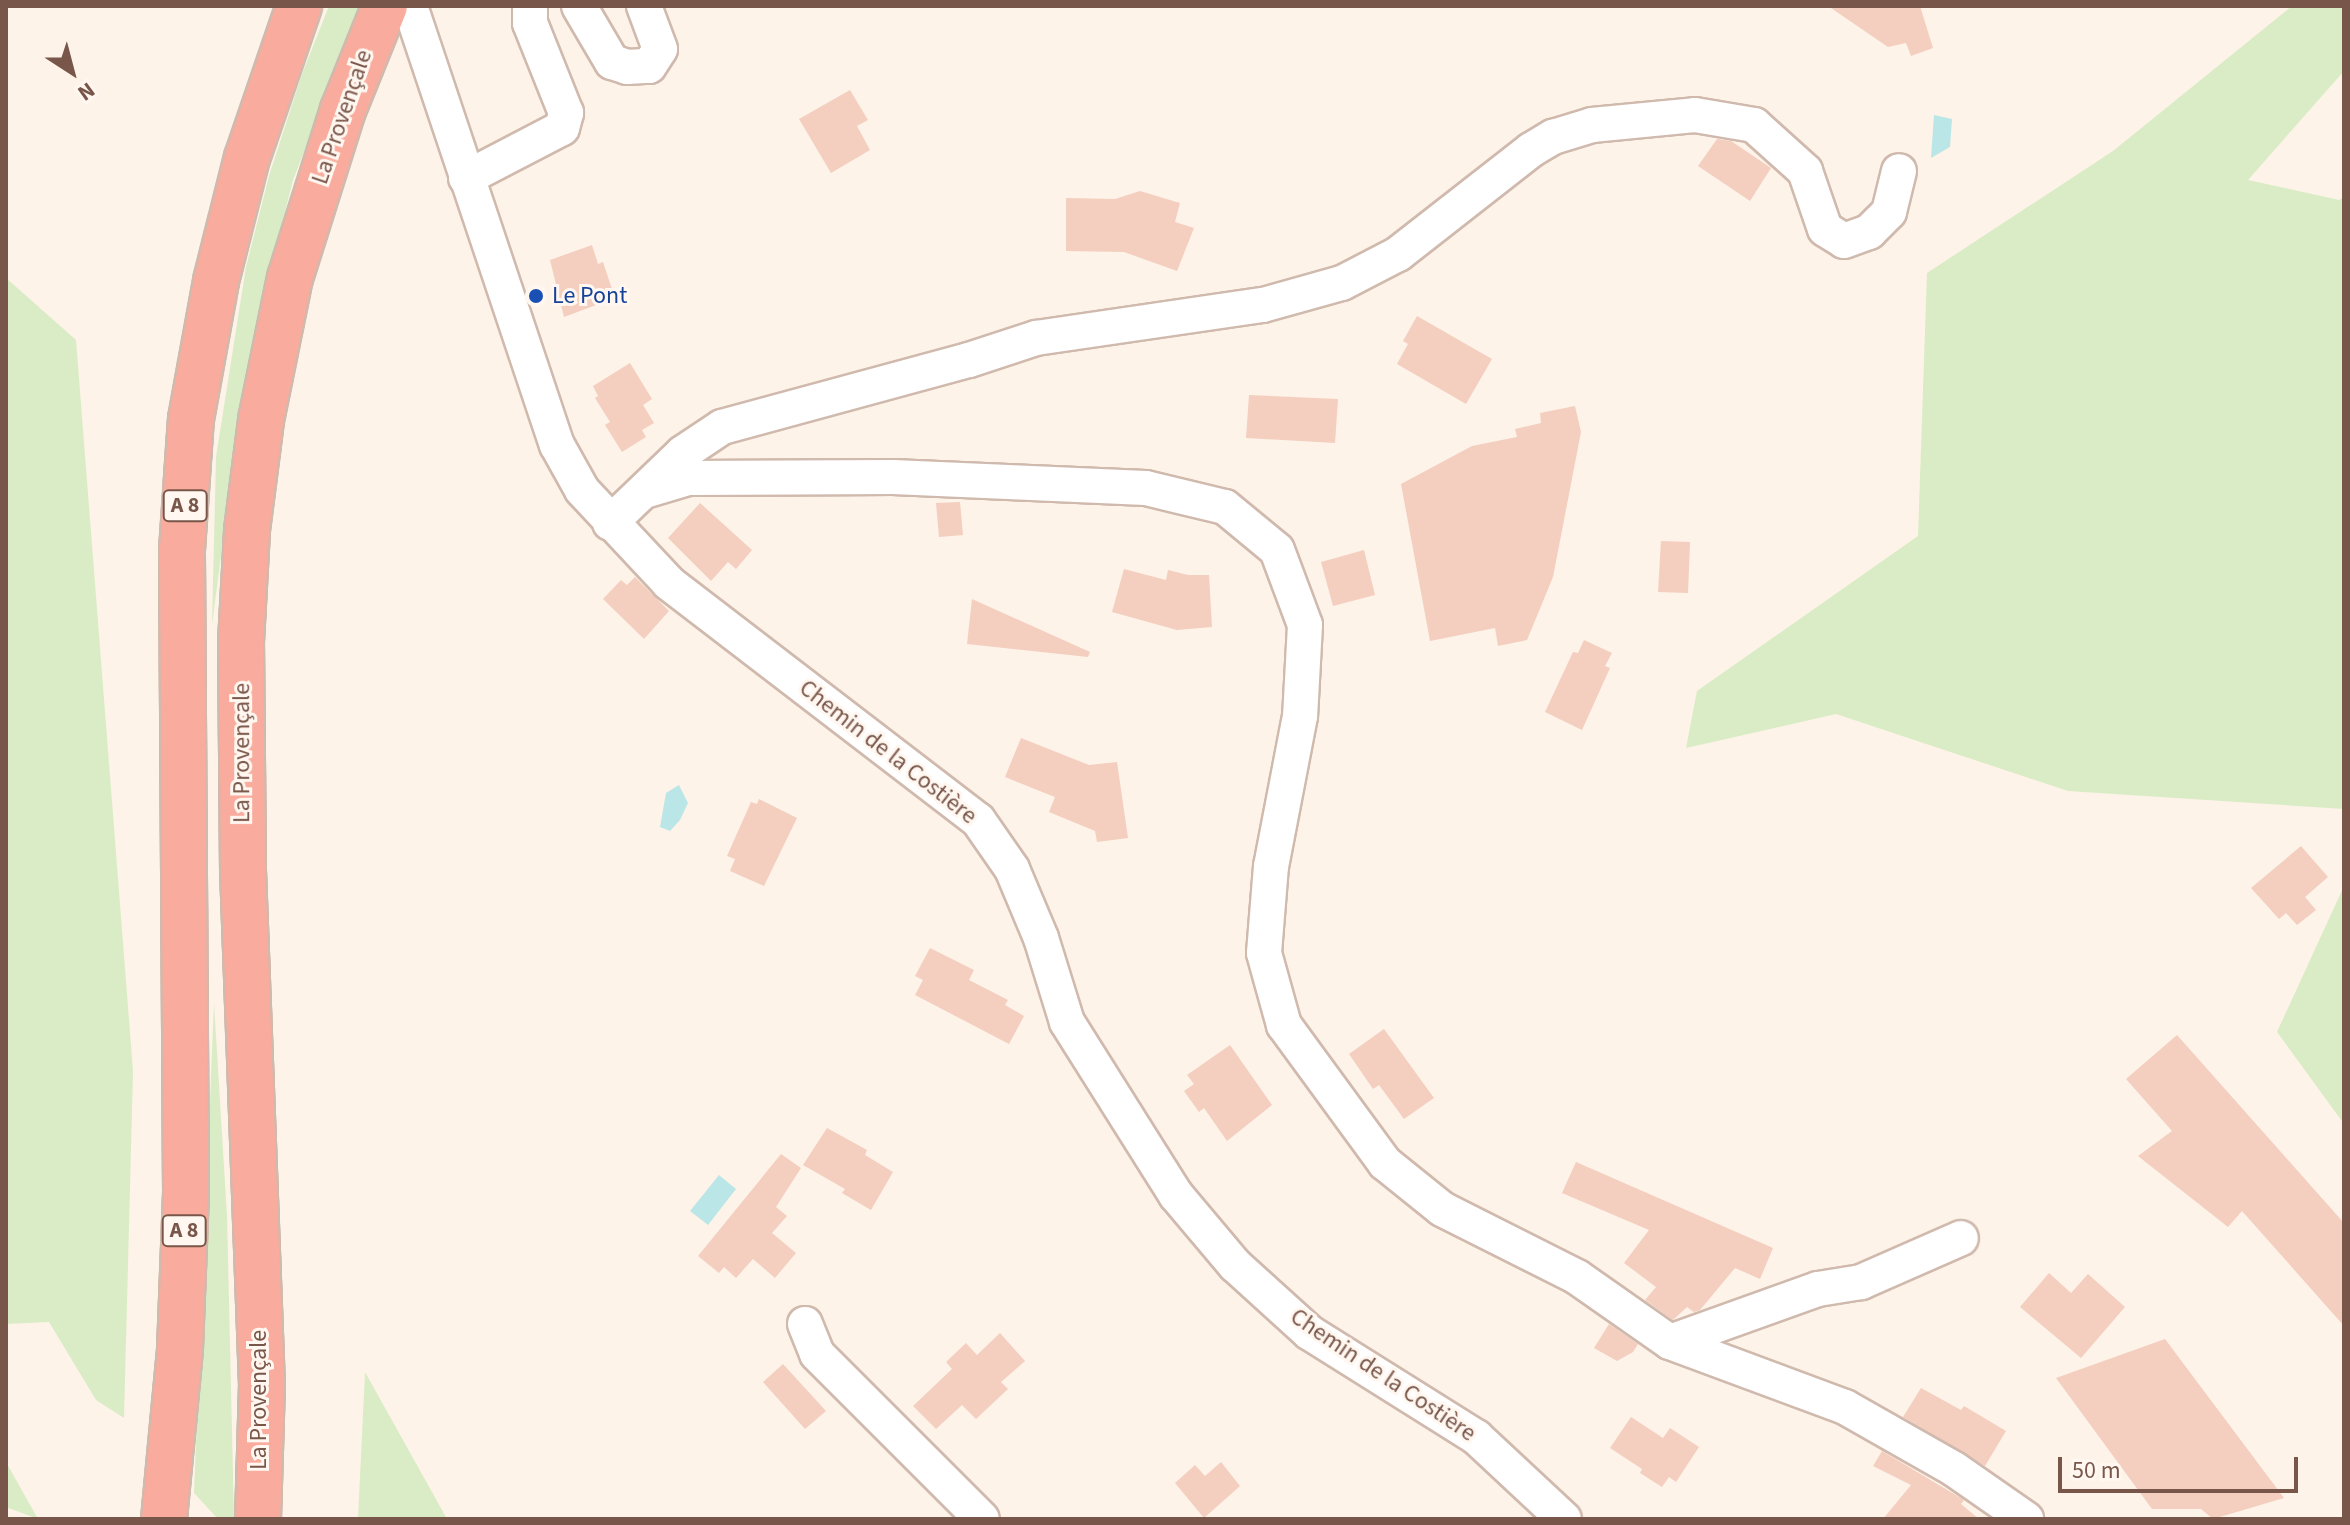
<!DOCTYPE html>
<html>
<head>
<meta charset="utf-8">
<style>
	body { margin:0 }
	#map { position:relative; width:2350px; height:1525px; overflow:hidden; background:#fdf3e8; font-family:"Source Sans 3",sans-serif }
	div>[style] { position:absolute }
	.green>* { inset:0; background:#d9ecc5 }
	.water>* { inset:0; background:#bbe6e8 }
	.building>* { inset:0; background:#f4cebf }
	.roads { filter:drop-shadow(2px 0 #d0b9ad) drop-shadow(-2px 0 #d0b9ad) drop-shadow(0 2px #d0b9ad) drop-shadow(0 -2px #d0b9ad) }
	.minor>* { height:34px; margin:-17px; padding:0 17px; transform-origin:17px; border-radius:17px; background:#fff }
	.highway>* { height:44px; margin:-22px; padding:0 22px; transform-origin:22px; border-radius:22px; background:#f9ac9d }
	.dots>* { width:22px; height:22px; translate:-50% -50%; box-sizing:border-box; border:4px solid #fff7f0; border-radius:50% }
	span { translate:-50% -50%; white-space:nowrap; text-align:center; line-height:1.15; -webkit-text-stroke:6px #fff7f0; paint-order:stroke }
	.shield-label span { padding:2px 6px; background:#fff7f0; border:2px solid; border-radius:6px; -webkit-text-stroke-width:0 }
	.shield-label { font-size:22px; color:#79564a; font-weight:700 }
	.street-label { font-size:24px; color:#79564a }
	.transit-label { font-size:24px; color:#164399 }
	.left { translate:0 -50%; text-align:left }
	.frame { position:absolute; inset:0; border:8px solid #79564a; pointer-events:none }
	.north { position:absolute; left:32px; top:32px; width:80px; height:80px; -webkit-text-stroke:6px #fff7f0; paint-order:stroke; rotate:144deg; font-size:22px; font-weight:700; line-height:32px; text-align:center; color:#79564a }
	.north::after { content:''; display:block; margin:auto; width:28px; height:36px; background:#79564a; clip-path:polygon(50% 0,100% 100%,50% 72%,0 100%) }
	.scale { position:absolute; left:2058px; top:1457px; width:240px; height:36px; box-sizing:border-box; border:4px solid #79564a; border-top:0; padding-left:10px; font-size:24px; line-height:28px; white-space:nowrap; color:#79564a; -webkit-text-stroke:6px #fff7f0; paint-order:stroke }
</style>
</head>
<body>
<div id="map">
	<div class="green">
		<i style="clip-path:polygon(329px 6px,361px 6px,293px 180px,265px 291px,241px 402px,212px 625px,216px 457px,246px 267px,269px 176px,302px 74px)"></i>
		<i style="clip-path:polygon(2292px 6px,2344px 6px,2344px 71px,2248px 180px,2339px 200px,2344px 197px,2344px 809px,2068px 791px,1836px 714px,1686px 748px,1697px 691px,1918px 536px,1927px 273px,2113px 151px)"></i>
		<i style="clip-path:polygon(6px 278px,76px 340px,133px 1071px,124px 1418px,96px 1400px,49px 1322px,6px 1324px)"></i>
		<i style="clip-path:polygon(2344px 886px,2344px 1124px,2277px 1032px)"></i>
		<i style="clip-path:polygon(214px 1003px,227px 1216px,234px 1519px,218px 1519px,194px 1493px)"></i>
		<i style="clip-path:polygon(365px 1372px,447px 1519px,358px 1519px)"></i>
		<i style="clip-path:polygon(6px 1462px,38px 1519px,6px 1507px)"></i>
	</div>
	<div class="water">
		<i style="clip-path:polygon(1934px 115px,1952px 119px,1950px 147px,1931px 158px)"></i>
		<i style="clip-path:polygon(679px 785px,688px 803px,680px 820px,670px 831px,660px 827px,666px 793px)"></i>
		<i style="clip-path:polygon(719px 1175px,736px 1189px,708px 1225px,690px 1211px)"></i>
	</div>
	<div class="building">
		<i style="clip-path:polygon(1828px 6px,1920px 6px,1933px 48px,1911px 56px,1906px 43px,1888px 47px)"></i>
		<i style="clip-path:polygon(850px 90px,868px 120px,857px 126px,870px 150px,831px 173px,799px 119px)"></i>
		<i style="clip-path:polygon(1717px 139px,1731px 141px,1771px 168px,1750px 201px,1698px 166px)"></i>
		<i style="clip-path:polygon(1140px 191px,1180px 203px,1175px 222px,1194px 228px,1177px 271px,1124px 252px,1066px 251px,1066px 198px,1115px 199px)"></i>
		<i style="clip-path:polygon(592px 245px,598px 264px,603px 262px,615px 298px,564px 317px,550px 260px)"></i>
		<i style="clip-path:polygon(1417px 316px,1492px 359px,1466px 404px,1397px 364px,1408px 344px,1403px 341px)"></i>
		<i style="clip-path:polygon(630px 363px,652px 399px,643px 405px,654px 423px,642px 430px,646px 437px,622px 452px,605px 425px,610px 422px,595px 398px,598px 396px,593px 386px)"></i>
		<i style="clip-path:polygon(1249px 395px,1338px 399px,1335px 443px,1246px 438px)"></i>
		<i style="clip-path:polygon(1575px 406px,1581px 432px,1553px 577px,1527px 640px,1498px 646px,1495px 628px,1430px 641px,1401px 484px,1472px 446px,1517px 437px,1515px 429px,1541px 423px,1540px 413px)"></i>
		<i style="clip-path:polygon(960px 502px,963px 535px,939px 537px,936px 503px)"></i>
		<i style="clip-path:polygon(700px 503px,752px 550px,736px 569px,728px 562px,711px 581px,668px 538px)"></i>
		<i style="clip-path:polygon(1661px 541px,1690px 542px,1688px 593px,1658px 592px)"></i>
		<i style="clip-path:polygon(1364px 550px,1375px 595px,1333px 606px,1321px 562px)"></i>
		<i style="clip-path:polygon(1124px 569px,1166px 580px,1168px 570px,1188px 575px,1209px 575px,1212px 627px,1177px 630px,1112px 612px)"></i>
		<i style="clip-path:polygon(635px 577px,669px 611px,644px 639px,603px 599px,621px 580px,627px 585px)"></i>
		<i style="clip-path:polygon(972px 599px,1090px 652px,1088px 657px,967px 644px)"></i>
		<i style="clip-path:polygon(1584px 640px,1612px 653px,1605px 666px,1610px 668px,1582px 730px,1545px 712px,1573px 652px,1578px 653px)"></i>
		<i style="clip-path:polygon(1021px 738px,1089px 765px,1117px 762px,1128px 838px,1097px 842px,1095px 831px,1049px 812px,1055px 797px,1005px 777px)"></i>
		<i style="clip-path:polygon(759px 799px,797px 818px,764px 886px,730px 871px,735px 859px,727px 856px,751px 802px,757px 804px)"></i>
		<i style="clip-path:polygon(2301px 846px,2328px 877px,2305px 897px,2316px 910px,2297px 925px,2286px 913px,2279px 919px,2251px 888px)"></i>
		<i style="clip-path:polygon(930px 948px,974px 970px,969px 980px,1008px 1000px,1005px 1005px,1024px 1016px,1009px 1044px,915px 995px,923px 980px,915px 976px)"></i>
		<i style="clip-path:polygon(1384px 1029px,1434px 1098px,1404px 1119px,1379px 1085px,1373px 1089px,1349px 1054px)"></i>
		<i style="clip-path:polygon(2177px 1035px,2344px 1223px,2344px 1326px,2242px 1211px,2228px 1227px,2138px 1156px,2172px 1131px,2126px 1079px)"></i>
		<i style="clip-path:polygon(1230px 1045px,1272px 1105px,1227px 1141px,1204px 1108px,1199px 1112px,1184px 1091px,1194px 1084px,1187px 1075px)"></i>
		<i style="clip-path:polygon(827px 1128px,867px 1150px,865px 1155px,893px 1172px,871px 1210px,842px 1193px,845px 1189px,803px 1165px)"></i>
		<i style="clip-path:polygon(781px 1154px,801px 1168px,776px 1207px,787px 1216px,772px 1233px,796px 1253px,775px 1278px,753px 1259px,736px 1278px,724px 1267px,719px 1273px,698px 1256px)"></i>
		<i style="clip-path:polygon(1576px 1162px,1773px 1248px,1760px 1279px,1735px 1268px,1700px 1310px,1694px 1312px,1687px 1307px,1673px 1320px,1645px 1300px,1656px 1287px,1624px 1263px,1649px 1230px,1562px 1193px)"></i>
		<i style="clip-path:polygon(2049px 1273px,2071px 1293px,2088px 1274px,2125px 1307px,2081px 1358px,2020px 1307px)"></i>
		<i style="clip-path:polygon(1609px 1324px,1638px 1344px,1633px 1352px,1617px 1361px,1594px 1348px)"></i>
		<i style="clip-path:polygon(1000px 1333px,1025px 1361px,1001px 1382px,1008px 1389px,976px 1419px,962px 1405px,936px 1429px,913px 1406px,952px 1369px,946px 1362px,966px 1343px,977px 1355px)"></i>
		<i style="clip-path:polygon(2165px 1339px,2284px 1498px,2213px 1519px,2201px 1509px,2152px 1509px,2056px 1378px)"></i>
		<i style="clip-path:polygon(783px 1364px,826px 1411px,805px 1429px,763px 1382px)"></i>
		<i style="clip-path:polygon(1921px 1388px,1961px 1410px,1964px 1406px,2006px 1431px,1985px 1466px,1903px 1417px)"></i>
		<i style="clip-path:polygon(1631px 1417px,1663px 1438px,1670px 1428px,1699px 1447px,1676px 1482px,1669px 1477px,1662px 1487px,1640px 1473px,1642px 1469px,1610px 1448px)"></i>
		<i style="clip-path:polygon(1882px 1451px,1964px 1500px,1961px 1504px,1979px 1519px,1883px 1519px,1911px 1485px,1873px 1466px)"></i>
		<i style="clip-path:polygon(1221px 1462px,1240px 1486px,1204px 1518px,1175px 1483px,1195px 1465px,1205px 1476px)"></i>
	</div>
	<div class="roads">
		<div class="minor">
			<i style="left:410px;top:6px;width:463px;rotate:71.5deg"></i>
			<i style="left:557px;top:445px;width:51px;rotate:60.9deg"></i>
			<i style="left:582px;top:490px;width:127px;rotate:46.9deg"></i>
			<i style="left:669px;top:583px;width:389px;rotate:37.5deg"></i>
			<i style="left:978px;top:820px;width:60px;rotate:55.2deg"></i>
			<i style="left:1012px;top:869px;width:75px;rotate:67.2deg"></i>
			<i style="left:1041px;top:938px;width:88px;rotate:72.8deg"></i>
			<i style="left:1067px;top:1022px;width:204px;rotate:57.8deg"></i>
			<i style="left:1176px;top:1195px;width:92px;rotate:49.9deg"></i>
			<i style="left:1235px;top:1265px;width:101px;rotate:42.2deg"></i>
			<i style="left:1310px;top:1333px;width:196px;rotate:32.1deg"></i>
			<i style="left:1476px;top:1437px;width:120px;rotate:43deg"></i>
			<i style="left:579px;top:6px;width:65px;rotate:59.5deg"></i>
			<i style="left:612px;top:62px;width:16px;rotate:18deg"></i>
			<i style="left:627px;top:67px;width:22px;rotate:-3deg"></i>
			<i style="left:649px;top:66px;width:20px;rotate:-57deg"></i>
			<i style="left:660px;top:49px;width:46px;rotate:-110.4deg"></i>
			<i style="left:466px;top:178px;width:108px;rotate:-27.5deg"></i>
			<i style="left:562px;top:128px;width:16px;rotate:-75deg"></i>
			<i style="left:566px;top:113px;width:97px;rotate:-111.8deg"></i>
			<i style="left:530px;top:23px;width:17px;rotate:-90deg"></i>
			<i style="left:648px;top:490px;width:42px;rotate:-16.7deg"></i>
			<i style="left:688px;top:478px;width:205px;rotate:-0.3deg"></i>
			<i style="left:893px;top:477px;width:253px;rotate:2.5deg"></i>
			<i style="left:1146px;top:488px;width:81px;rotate:13.5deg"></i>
			<i style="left:1225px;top:507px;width:67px;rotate:39.6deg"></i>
			<i style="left:1277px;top:550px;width:80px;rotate:69.5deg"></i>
			<i style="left:1305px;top:625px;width:91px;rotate:93.1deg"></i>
			<i style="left:1300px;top:716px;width:153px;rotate:100.9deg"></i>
			<i style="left:1271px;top:866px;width:87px;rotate:94.6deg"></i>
			<i style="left:1264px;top:953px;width:75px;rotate:74.5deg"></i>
			<i style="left:1284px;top:1025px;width:171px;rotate:53.8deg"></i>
			<i style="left:1385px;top:1163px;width:73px;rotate:38.9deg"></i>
			<i style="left:1442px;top:1209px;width:151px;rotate:26.7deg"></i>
			<i style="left:1577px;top:1277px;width:113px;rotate:35deg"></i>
			<i style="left:1670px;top:1342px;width:157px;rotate:-19.7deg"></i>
			<i style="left:1818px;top:1289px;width:44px;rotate:-9.2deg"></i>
			<i style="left:1861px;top:1282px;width:109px;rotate:-23.7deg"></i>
			<i style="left:610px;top:523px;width:101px;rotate:-43.8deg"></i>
			<i style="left:683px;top:453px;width:47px;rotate:-33.7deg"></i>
			<i style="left:722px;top:427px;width:256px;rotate:-15.2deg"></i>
			<i style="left:969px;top:360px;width:71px;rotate:-18.2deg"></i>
			<i style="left:1036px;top:338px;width:229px;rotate:-8.3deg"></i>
			<i style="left:1263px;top:305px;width:82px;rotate:-15.6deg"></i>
			<i style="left:1342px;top:283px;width:63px;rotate:-27.4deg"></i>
			<i style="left:1398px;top:254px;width:169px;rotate:-38deg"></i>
			<i style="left:1531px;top:150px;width:26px;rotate:-31deg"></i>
			<i style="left:1553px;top:137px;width:41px;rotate:-17.1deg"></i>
			<i style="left:1592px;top:125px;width:103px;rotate:-5.5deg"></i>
			<i style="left:1695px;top:115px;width:60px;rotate:9.6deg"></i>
			<i style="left:1754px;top:125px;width:69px;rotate:42deg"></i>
			<i style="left:1805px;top:171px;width:61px;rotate:71deg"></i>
			<i style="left:1825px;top:229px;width:22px;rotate:32deg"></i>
			<i style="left:1844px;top:241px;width:27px;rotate:-20deg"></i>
			<i style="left:1869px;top:232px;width:28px;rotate:-45deg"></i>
			<i style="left:1889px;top:212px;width:42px;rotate:-76.3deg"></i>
			<i style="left:805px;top:1324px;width:32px;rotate:68deg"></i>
			<i style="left:817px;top:1354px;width:233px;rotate:45deg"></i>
			<i style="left:1670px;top:1342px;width:187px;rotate:20.4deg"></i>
			<i style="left:1845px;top:1407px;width:125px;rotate:29.6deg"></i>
			<i style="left:1954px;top:1469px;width:88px;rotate:34.8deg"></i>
		</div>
		<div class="highway">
			<i style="left:164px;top:1519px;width:171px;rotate:-84.6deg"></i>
			<i style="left:180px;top:1349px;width:158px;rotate:-87.8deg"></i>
			<i style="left:186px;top:1191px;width:641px;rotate:-90.36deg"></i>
			<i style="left:182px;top:550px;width:131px;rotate:-86.1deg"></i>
			<i style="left:191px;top:419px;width:140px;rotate:-79.7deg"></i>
			<i style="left:216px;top:281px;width:127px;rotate:-75.9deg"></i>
			<i style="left:247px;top:158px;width:161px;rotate:-71.1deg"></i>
			<i style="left:258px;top:1519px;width:133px;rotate:-88.3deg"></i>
			<i style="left:262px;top:1386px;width:516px;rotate:-92.11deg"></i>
			<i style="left:243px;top:870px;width:228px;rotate:-90.5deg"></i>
			<i style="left:241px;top:642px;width:112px;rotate:-86.9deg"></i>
			<i style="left:247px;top:530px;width:111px;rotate:-82.7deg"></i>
			<i style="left:261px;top:420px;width:145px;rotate:-78.5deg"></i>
			<i style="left:290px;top:278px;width:176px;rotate:-72.5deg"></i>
			<i style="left:343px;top:110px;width:112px;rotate:-68deg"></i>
		</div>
	</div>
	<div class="dots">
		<i style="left:536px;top:296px;background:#1a4fb4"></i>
	</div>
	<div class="shield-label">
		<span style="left:185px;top:506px">A 8</span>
		<span style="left:184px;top:1231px">A 8</span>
	</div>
	<div class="street-label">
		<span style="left:342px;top:117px;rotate:-71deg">La Provençale</span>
		<span style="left:888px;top:752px;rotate:38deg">Chemin de la Costière</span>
		<span style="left:242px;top:753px;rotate:-90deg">La Provençale</span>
		<span style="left:1383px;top:1375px;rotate:34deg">Chemin de la Costière</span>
		<span style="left:259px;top:1400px;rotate:-90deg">La Provençale</span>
	</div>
	<div class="transit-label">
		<span class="left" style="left:552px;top:296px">Le Pont</span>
	</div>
	<div class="frame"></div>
	<div class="north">N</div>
	<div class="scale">50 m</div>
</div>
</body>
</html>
